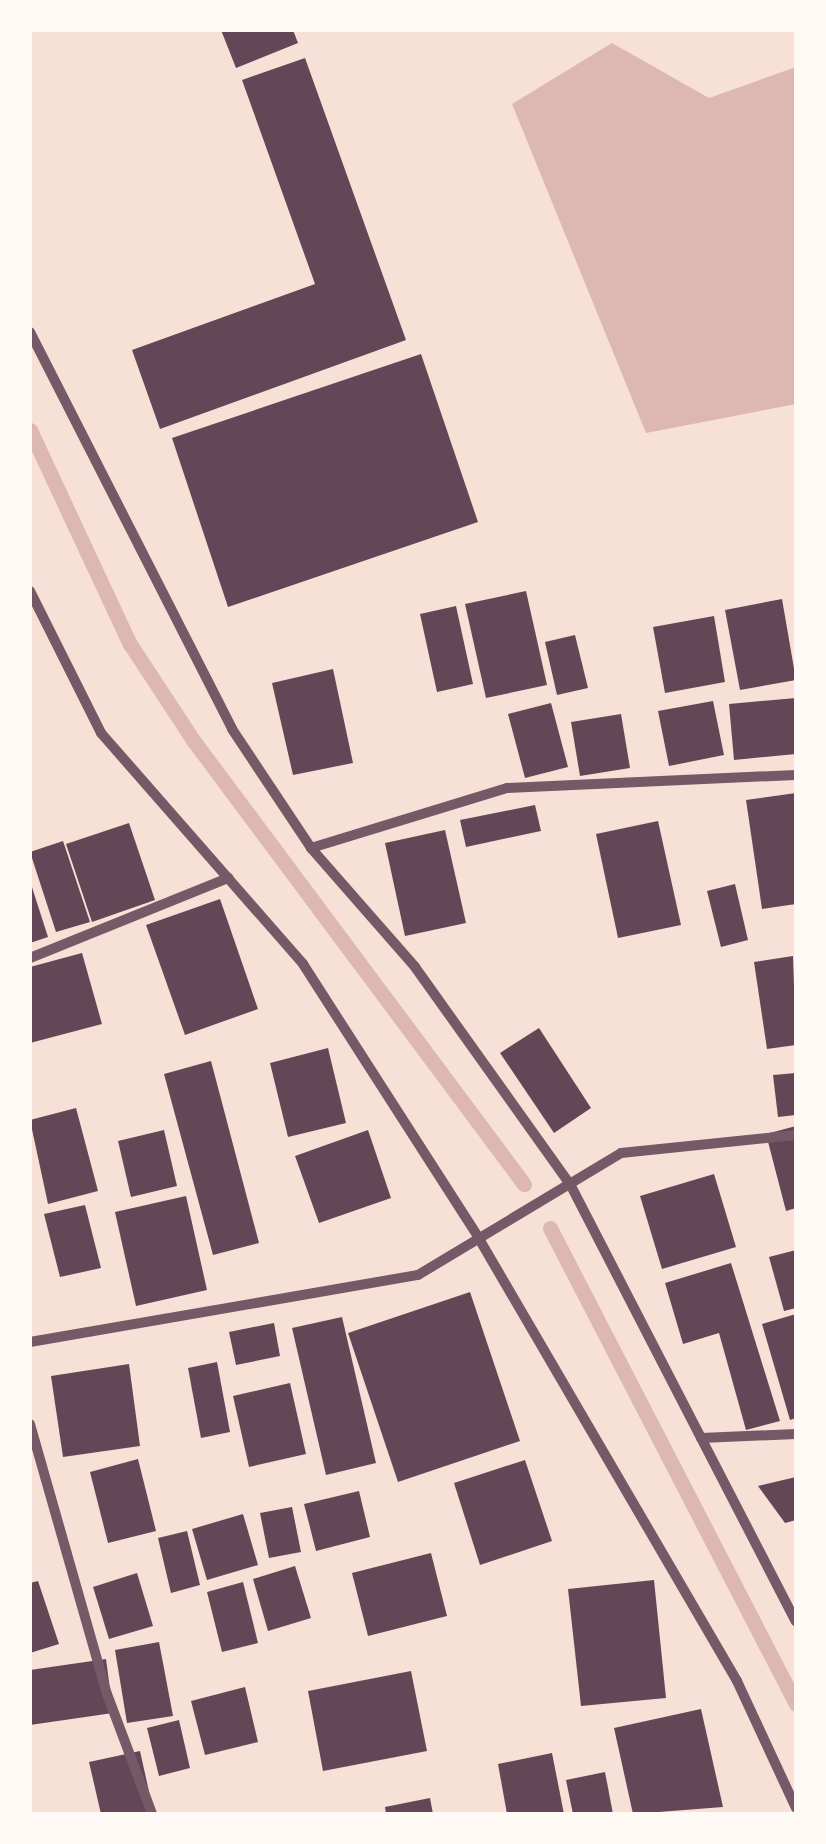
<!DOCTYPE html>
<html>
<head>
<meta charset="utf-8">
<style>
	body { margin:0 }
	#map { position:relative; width:826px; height:1844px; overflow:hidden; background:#f7e1d7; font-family:"Varela Round",sans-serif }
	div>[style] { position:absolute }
	.water>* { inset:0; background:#dcb8b0 }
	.stream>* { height:15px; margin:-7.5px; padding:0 7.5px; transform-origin:7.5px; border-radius:7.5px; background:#dcb8b0 }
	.building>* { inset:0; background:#644757 }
	.minor>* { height:10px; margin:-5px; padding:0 5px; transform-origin:5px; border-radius:5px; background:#755966 }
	span { translate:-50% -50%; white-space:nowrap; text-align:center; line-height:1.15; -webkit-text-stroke:10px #fffaf5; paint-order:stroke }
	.frame { position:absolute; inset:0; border:32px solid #fffaf5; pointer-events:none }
</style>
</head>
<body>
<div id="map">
	<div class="water">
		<i style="clip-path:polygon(612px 43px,709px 98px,796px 67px,796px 404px,646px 433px,512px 104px)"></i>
	</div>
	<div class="stream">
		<i style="left:30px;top:430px;width:236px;rotate:65deg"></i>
		<i style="left:130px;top:644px;width:115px;rotate:56.7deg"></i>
		<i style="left:193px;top:740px;width:554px;rotate:53.3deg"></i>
		<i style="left:550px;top:1228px;width:536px;rotate:62.67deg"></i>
	</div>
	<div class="building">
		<i style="clip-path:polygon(221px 30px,293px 30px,298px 43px,236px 68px)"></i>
		<i style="clip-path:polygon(305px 58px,406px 340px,160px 429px,132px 350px,315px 284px,242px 80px)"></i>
		<i style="clip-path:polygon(421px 354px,478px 522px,228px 607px,172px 438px)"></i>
		<i style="clip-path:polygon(526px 591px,547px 685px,486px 698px,465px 604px)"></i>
		<i style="clip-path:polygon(782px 599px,796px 680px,740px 690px,725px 610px)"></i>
		<i style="clip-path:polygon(456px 606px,473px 684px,437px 692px,420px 614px)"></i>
		<i style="clip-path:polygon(714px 616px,725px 682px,665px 693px,653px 627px)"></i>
		<i style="clip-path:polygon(575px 635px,588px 688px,557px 695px,545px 642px)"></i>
		<i style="clip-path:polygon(333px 669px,353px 763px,293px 775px,272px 683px)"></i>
		<i style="clip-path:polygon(796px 698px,796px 754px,734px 760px,729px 704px)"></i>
		<i style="clip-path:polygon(713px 701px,724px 755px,669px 766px,658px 711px)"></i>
		<i style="clip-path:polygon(551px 703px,568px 767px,525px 778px,508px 714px)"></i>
		<i style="clip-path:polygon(621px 714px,630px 768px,580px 776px,571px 722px)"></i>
		<i style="clip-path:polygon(796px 793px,796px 904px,762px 909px,746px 800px)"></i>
		<i style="clip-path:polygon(535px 805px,541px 831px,466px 847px,460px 820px)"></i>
		<i style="clip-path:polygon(658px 821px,681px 925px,618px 938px,596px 834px)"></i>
		<i style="clip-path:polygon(129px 823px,155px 900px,92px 922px,66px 844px)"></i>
		<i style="clip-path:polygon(445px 830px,466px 923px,405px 936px,385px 843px)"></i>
		<i style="clip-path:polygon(63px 841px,90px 922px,56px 932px,30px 852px)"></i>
		<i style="clip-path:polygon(30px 881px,48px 937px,30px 943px)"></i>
		<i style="clip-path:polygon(735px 884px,748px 940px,721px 947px,707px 891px)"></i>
		<i style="clip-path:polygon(220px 899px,258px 1009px,185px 1035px,146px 925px)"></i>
		<i style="clip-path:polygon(82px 953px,102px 1024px,30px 1043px,30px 967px)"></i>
		<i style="clip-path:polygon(793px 956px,796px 1045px,767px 1049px,754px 962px)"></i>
		<i style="clip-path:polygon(539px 1028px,591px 1108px,554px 1133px,500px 1053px)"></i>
		<i style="clip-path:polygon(328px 1048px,346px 1123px,288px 1137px,270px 1063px)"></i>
		<i style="clip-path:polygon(211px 1061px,259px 1243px,213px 1255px,164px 1074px)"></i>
		<i style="clip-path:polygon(796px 1073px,796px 1115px,778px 1117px,773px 1075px)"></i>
		<i style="clip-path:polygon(76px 1108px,98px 1191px,48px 1204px,30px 1120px)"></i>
		<i style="clip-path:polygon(796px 1126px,796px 1208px,786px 1211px,766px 1134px)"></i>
		<i style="clip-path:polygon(164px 1130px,177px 1186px,131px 1197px,118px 1141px)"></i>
		<i style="clip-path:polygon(368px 1130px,391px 1198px,319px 1223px,295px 1156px)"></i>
		<i style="clip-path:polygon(714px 1174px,736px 1247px,662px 1269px,640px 1196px)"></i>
		<i style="clip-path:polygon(186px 1196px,207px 1290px,136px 1306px,115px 1212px)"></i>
		<i style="clip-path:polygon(85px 1205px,101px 1268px,60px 1277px,44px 1214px)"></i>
		<i style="clip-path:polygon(796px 1250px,796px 1308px,784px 1311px,769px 1257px)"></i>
		<i style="clip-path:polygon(731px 1263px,780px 1421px,746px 1430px,719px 1333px,683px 1344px,665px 1283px)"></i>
		<i style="clip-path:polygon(470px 1292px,520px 1441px,398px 1482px,348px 1333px)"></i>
		<i style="clip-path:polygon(796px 1314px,796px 1418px,790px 1420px,762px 1324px)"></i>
		<i style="clip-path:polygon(342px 1317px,376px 1463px,326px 1475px,292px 1328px)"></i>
		<i style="clip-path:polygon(274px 1323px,280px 1356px,236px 1365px,229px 1332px)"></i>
		<i style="clip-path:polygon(217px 1362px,230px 1432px,201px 1438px,188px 1368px)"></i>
		<i style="clip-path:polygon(129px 1364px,140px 1446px,63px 1457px,51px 1376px)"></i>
		<i style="clip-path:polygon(290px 1383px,306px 1454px,249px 1467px,233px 1396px)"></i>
		<i style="clip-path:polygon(138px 1459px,156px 1531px,108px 1543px,90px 1472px)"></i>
		<i style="clip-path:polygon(525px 1460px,552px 1541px,480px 1565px,454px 1483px)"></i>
		<i style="clip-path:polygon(796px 1477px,796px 1520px,785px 1523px,758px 1486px)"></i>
		<i style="clip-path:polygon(359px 1491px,370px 1537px,316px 1551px,304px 1504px)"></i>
		<i style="clip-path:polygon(292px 1507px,301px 1552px,269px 1558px,260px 1513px)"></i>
		<i style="clip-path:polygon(243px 1514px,258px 1565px,207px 1580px,192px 1529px)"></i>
		<i style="clip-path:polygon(187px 1531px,200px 1585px,171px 1593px,158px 1538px)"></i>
		<i style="clip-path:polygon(431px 1553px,447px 1616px,368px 1636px,352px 1573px)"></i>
		<i style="clip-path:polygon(295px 1566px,311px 1618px,268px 1631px,253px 1579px)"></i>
		<i style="clip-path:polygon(137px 1573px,153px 1626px,109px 1639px,93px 1587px)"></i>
		<i style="clip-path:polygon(654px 1580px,666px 1698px,581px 1706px,568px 1589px)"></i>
		<i style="clip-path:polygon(38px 1581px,59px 1644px,30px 1653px,30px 1583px)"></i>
		<i style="clip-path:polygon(243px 1582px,258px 1643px,222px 1652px,207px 1592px)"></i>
		<i style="clip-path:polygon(159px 1642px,173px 1716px,127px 1723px,115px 1650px)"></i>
		<i style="clip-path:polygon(106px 1659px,113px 1713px,30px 1725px,30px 1670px)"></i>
		<i style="clip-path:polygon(411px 1671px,427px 1751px,323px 1771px,308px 1691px)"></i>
		<i style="clip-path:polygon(245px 1687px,258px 1742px,205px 1755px,191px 1701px)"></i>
		<i style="clip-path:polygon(701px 1709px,723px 1807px,633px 1814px,614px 1728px)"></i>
		<i style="clip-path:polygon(179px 1720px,190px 1768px,159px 1776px,147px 1728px)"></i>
		<i style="clip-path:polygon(140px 1751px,154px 1814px,101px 1814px,89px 1762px)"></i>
		<i style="clip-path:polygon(552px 1753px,564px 1814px,507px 1814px,498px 1764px)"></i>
		<i style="clip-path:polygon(605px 1772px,613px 1814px,573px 1814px,566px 1780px)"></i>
		<i style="clip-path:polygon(430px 1798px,433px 1814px,386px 1814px,385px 1807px)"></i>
	</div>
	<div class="minor">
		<i style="left:30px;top:332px;width:445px;rotate:63deg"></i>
		<i style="left:232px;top:729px;width:143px;rotate:56.4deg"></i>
		<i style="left:311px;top:848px;width:158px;rotate:48.8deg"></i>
		<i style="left:415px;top:967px;width:267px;rotate:54.5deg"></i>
		<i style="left:570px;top:1184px;width:492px;rotate:62.7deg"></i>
		<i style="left:30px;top:591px;width:159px;rotate:63.4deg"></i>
		<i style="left:101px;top:733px;width:307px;rotate:48.8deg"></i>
		<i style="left:303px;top:964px;width:324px;rotate:57.3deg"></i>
		<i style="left:478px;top:1237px;width:514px;rotate:59.74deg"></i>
		<i style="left:737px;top:1681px;width:140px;rotate:65.1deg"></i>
		<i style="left:311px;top:848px;width:205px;rotate:-17deg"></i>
		<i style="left:507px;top:788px;width:289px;rotate:-2.6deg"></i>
		<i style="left:30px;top:958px;width:214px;rotate:-22deg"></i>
		<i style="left:30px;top:1342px;width:394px;rotate:-9.8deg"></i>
		<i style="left:418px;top:1275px;width:237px;rotate:-31deg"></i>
		<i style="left:621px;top:1153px;width:176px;rotate:-5.9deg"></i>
		<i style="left:30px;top:1424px;width:281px;rotate:74.1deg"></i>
		<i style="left:107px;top:1694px;width:128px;rotate:69.4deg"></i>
		<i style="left:701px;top:1438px;width:95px;rotate:-2.4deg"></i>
	</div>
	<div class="frame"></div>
</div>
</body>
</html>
